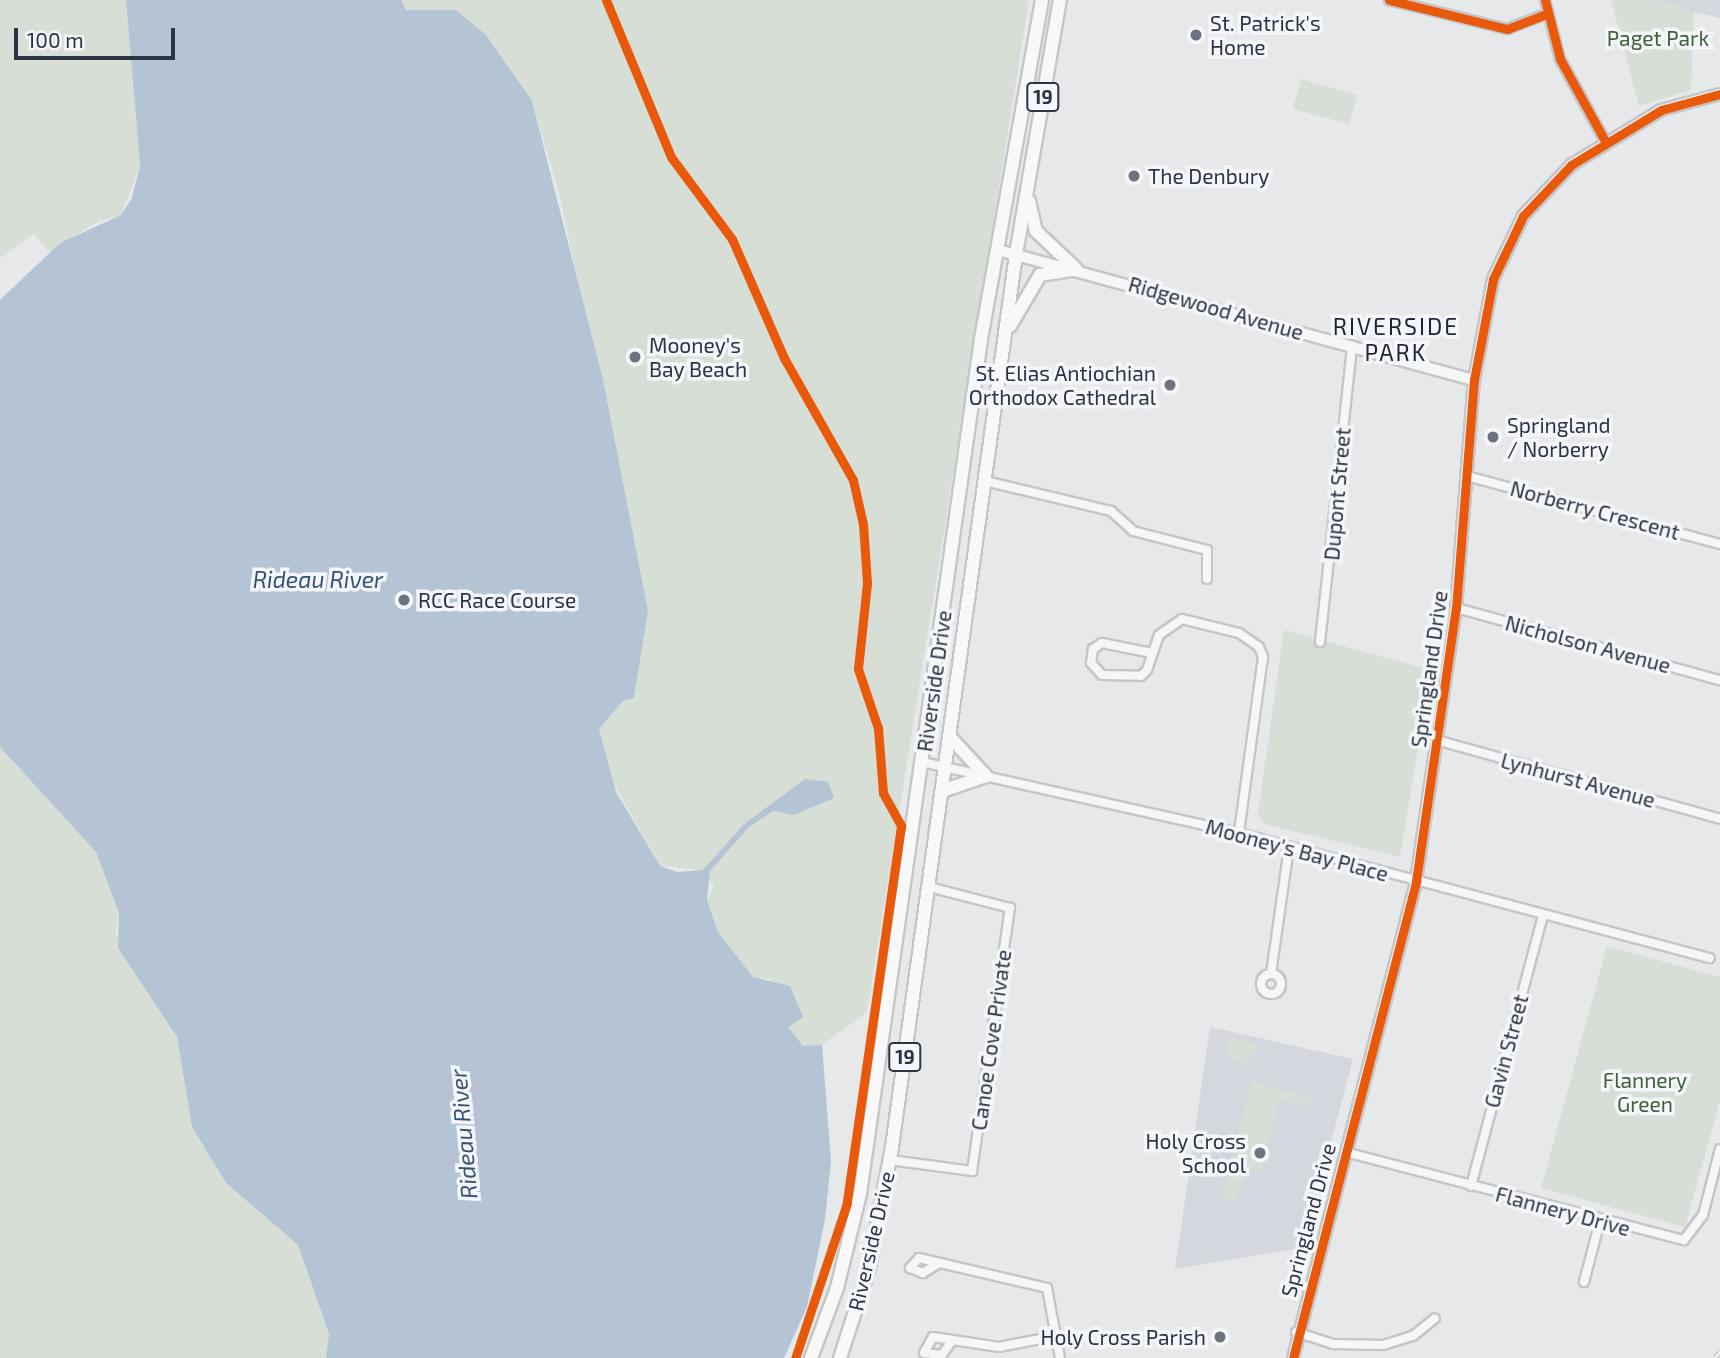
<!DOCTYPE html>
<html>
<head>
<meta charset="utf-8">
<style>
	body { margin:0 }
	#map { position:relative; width:1720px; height:1358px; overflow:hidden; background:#e6e8ea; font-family:"Exo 2",sans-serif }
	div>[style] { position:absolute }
	.built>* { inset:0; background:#d4d7dd }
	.green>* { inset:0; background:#d6ded6 }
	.water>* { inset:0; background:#b4c4d5 }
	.roads { filter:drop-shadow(2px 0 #c4c6c8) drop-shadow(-2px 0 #c4c6c8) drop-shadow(0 2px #c4c6c8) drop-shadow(0 -2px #c4c6c8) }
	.minor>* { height:8px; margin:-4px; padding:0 4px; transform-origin:4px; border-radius:4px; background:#f5f6f7 }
	.minor>.ring { margin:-4px; padding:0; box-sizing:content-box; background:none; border:8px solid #f5f6f7; border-radius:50% }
	.tertiary>* { height:10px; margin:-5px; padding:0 5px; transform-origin:5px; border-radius:5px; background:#f5f6f7 }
	.primary>* { height:12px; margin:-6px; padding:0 6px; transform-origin:6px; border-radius:6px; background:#f8f8f8 }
	.rail>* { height:6px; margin-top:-3px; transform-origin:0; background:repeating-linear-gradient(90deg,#f4f6f9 0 10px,#cecfd2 0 20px); box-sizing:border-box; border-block:2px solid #cecfd2 }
	.cycleway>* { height:9px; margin:-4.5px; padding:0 4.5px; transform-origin:4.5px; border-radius:4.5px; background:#e8590c }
	.dots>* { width:19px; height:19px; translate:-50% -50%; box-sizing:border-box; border:4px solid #f4f6f9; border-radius:50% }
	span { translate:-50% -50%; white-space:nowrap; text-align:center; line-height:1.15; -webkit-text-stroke:7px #f4f6f9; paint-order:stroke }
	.shield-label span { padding:2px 5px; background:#f4f6f9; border:2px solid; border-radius:5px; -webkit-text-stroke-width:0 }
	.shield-label { font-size:19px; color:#2b3445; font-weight:700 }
	.poi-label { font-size:21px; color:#2b3445 }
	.left { translate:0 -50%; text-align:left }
	.right { translate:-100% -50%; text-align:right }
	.park-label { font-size:21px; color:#3f6138 }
	.street-label { font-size:21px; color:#2b3445 }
	.neighbourhood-label { font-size:23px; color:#1d2536; letter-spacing:2px }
	.water-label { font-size:23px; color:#34527a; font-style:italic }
	.scale { position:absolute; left:14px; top:28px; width:161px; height:32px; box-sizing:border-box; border:4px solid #2b3445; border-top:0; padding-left:9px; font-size:21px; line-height:24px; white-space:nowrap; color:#2b3445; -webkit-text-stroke:5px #f4f6f9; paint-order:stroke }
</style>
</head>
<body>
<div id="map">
	<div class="built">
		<i style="clip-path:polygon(1653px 0,1720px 0,1720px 18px,1694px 12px)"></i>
		<i style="clip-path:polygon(1210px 1027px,1353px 1059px,1303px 1248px,1175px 1269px)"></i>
	</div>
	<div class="green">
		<i style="clip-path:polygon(0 0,126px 0,140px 165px,121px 215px,95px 223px,50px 252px,34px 234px,0 258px)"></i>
		<i style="clip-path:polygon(401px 0,1029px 0,867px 1012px,822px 1045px,803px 1047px,788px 1027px,792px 999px,769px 979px,753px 977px,718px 932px,707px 900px,714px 885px,702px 870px,660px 866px,607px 772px,599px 729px,623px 701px,634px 698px,648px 611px,560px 197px,532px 101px,456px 10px,405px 10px)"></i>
		<i style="clip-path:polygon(1611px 0,1653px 0,1694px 12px,1691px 90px,1639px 106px)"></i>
		<i style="clip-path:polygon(1301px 79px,1357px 95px,1349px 124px,1293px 109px)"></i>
		<i style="clip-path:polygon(1284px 630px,1431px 670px,1400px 857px,1264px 824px,1258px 814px)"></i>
		<i style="clip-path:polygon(0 747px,96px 852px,119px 913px,115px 934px,177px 1037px,192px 1127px,226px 1183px,298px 1245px,329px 1334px,326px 1358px,0 1358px)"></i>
		<i style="clip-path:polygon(1607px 946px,1720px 977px,1720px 1100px,1685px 1227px,1541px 1188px)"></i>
		<i style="clip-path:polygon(1230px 1037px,1257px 1044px,1253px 1058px,1244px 1059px,1248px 1069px,1225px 1053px)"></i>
		<i style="clip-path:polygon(1252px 1082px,1312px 1098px,1309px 1107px,1280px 1100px,1263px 1165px,1256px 1172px,1245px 1169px,1237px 1201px,1222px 1197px)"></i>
	</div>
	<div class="water">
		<i style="clip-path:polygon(126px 0,401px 0,406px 10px,456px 10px,486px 35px,532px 101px,603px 380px,648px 611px,634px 698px,623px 701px,599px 729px,616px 792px,660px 866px,677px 872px,703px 870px,744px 824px,805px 779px,828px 782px,834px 798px,794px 815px,773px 811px,748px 828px,710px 871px,707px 900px,718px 932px,753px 977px,790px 986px,803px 1017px,788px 1027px,803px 1046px,822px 1045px,831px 1161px,825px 1219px,807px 1307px,784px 1358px,326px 1358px,329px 1334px,298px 1245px,226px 1183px,192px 1127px,177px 1037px,118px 948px,119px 913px,96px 852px,0 747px,0 300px,60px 243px,121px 215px,132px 198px,140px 165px)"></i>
	</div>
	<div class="roads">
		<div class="minor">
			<i style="left:1389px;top:0;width:122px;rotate:13.8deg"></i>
			<i style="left:1507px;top:29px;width:42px;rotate:-21deg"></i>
			<i style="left:1545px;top:0;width:61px;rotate:75.7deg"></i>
			<i style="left:1560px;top:59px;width:94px;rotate:61.2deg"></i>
			<i style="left:1470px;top:477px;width:259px;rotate:15deg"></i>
			<i style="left:985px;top:481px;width:130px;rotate:13.4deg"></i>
			<i style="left:1111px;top:511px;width:30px;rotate:42deg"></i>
			<i style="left:1133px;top:531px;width:76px;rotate:14.4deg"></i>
			<i style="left:1207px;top:550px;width:29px;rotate:90deg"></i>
			<i style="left:1456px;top:608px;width:274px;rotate:15.3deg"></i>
			<i style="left:1320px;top:642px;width:298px;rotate:-83.8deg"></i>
			<i style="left:1152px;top:653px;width:51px;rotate:-168.7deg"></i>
			<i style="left:1102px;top:643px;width:11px;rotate:146deg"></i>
			<i style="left:1093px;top:649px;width:14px;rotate:98deg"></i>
			<i style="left:1091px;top:663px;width:16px;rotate:47deg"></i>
			<i style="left:1102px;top:675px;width:39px;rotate:1deg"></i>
			<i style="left:1141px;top:676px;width:8px;rotate:-45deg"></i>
			<i style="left:1147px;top:670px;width:37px;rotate:-71deg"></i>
			<i style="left:1159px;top:635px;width:28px;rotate:-35deg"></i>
			<i style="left:1182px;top:619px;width:59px;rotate:13.8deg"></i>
			<i style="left:1239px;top:633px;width:24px;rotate:35deg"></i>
			<i style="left:1259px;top:647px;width:11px;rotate:68deg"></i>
			<i style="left:1263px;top:657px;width:178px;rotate:97.8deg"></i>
			<i style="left:1436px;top:740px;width:295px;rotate:15.5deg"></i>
			<i style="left:922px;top:762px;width:325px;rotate:12.6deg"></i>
			<i style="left:1239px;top:833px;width:487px;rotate:14.9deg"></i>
			<i style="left:1271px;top:974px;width:128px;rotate:-81.9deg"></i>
			<i class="ring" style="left:1261px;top:974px;width:12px;height:12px"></i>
			<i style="left:1345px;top:1152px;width:350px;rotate:14.6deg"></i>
			<i style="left:1684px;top:1240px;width:31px;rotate:-53deg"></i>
			<i style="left:1703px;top:1215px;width:68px;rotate:-75.6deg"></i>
			<i style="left:890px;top:1160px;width:83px;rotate:7.6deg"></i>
			<i style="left:972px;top:1171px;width:266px;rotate:-81.8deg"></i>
			<i style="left:1010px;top:908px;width:84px;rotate:-165.5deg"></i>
			<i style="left:1471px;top:1186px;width:279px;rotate:-75.1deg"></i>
			<i style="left:939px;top:1263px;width:19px;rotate:148deg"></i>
			<i style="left:923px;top:1273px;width:14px;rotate:-159deg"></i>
			<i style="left:910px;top:1268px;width:13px;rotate:-48deg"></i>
			<i style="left:919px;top:1258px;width:131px;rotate:13.2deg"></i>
			<i style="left:1047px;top:1288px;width:71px;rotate:79.5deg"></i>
			<i style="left:1584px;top:1282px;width:63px;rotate:-75.3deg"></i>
			<i style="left:1296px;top:1332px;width:39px;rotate:18deg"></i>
			<i style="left:1333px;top:1344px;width:50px;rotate:1.1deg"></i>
			<i style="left:1383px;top:1345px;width:31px;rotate:-17deg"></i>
			<i style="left:1413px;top:1336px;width:28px;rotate:-39deg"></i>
			<i style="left:952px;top:1341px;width:17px;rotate:126deg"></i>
			<i style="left:942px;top:1355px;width:18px;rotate:-174deg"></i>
			<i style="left:924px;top:1353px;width:18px;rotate:-61deg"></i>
			<i style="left:933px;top:1337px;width:67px;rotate:8.6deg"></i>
			<i style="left:999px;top:1347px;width:58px;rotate:-10.9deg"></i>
		</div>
		<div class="tertiary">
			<i style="left:998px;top:250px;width:493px;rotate:15.3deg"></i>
			<i style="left:1293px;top:1358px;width:493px;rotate:-75.5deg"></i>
			<i style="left:1416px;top:881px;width:276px;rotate:-81.7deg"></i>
			<i style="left:1456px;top:608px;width:229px;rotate:-85.5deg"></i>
			<i style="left:1474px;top:380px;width:103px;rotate:-79.3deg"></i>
			<i style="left:1493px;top:279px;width:70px;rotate:-64.5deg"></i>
			<i style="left:1523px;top:216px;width:70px;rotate:-46.7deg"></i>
			<i style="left:1571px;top:165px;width:105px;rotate:-31.4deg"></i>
			<i style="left:1661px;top:110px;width:61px;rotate:-15.2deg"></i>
		</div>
		<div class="primary">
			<i style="left:1029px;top:201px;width:31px;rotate:77deg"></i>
			<i style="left:1036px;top:231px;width:55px;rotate:43.5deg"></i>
			<i style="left:1010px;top:326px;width:59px;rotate:-59.5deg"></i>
			<i style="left:1040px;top:275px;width:36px;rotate:-9deg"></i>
			<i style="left:951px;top:738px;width:52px;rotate:47.4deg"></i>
			<i style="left:942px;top:791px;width:46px;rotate:-18.8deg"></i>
			<i style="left:811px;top:1358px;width:75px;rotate:-69.6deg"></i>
			<i style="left:837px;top:1288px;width:97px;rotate:-76.3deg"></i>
			<i style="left:860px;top:1194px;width:864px;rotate:-81.94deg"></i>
			<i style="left:981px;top:339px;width:344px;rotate:-79.8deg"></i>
			<i style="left:840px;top:1358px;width:95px;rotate:-72.1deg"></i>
			<i style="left:869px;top:1268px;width:123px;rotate:-79.2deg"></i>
			<i style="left:892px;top:1147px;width:902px;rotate:-82.09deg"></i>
			<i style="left:1016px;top:254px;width:258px;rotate:-80.2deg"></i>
		</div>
	</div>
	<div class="rail">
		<i style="left:1715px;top:1358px;width:8px;rotate:-50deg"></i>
	</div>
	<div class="cycleway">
		<i style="left:606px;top:0;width:170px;rotate:67.5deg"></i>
		<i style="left:671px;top:157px;width:102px;rotate:53.4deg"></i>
		<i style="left:732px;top:239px;width:130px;rotate:66.4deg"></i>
		<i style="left:784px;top:358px;width:140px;rotate:60.5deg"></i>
		<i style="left:853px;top:480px;width:45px;rotate:77.2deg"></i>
		<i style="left:863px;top:524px;width:59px;rotate:86.1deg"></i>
		<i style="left:867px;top:583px;width:86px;rotate:96deg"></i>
		<i style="left:858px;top:669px;width:62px;rotate:71.3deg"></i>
		<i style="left:878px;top:728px;width:65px;rotate:85.6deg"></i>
		<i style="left:883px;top:793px;width:38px;rotate:61deg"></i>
		<i style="left:901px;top:826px;width:381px;rotate:98.2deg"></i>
		<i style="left:847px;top:1203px;width:163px;rotate:108.5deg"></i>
		<i style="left:1389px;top:0;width:122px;rotate:13.8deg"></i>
		<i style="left:1507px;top:29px;width:42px;rotate:-21deg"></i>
		<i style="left:1545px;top:0;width:61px;rotate:75.7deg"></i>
		<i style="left:1560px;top:59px;width:94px;rotate:61.2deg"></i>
		<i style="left:1293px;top:1358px;width:493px;rotate:-75.5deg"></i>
		<i style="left:1416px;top:881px;width:276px;rotate:-81.7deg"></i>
		<i style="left:1456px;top:608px;width:229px;rotate:-85.5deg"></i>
		<i style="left:1474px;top:380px;width:103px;rotate:-79.3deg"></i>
		<i style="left:1493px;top:279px;width:70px;rotate:-64.5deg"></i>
		<i style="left:1523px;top:216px;width:70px;rotate:-46.7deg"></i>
		<i style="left:1571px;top:165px;width:105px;rotate:-31.4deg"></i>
		<i style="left:1661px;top:110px;width:61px;rotate:-15.2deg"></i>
	</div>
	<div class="dots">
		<i style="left:1196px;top:35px;background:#6c737f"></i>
		<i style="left:1134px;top:176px;background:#6c737f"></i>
		<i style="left:635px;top:357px;background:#6c737f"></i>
		<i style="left:1170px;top:385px;background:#6c737f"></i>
		<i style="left:1493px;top:437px;background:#6c737f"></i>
		<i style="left:404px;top:600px;background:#6c737f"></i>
		<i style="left:1260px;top:1153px;background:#6c737f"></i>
		<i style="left:1220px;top:1337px;background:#6c737f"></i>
	</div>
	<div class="shield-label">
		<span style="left:1043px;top:97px">19</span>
		<span style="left:905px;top:1057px">19</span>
	</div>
	<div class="poi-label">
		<span class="left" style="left:1210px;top:35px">St. Patrick's<br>Home</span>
		<span class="left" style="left:1148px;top:176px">The Denbury</span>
		<span class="left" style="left:649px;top:357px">Mooney's<br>Bay Beach</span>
		<span class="right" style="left:1156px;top:385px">St. Elias Antiochian<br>Orthodox Cathedral</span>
		<span class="left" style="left:1507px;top:437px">Springland<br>/ Norberry</span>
		<span class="left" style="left:418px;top:600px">RCC Race Course</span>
		<span class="right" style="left:1246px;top:1153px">Holy Cross<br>School</span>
		<span class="right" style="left:1206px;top:1337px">Holy Cross Parish</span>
	</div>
	<div class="park-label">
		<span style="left:1658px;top:38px">Paget Park</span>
		<span style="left:1645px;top:1092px">Flannery<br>Green</span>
	</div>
	<div class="street-label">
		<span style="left:1216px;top:308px;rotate:16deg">Ridgewood Avenue</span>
		<span style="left:1337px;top:494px;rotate:-85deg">Dupont Street</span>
		<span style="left:1595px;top:510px;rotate:15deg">Norberry Crescent</span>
		<span style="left:1588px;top:644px;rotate:15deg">Nicholson Avenue</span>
		<span style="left:1429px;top:669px;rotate:-82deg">Springland Drive</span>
		<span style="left:934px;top:681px;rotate:-82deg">Riverside Drive</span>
		<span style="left:1578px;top:780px;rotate:15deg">Lynhurst Avenue</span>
		<span style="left:1297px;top:850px;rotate:15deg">Mooney's Bay Place</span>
		<span style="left:991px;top:1040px;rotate:-82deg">Canoe Cove Private</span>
		<span style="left:1506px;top:1051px;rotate:-75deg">Gavin Street</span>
		<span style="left:1563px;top:1211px;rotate:15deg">Flannery Drive</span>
		<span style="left:1308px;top:1220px;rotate:-75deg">Springland Drive</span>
		<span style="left:871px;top:1241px;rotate:-77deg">Riverside Drive</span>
	</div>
	<div class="neighbourhood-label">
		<span style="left:1396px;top:339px">RIVERSIDE<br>PARK</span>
	</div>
	<div class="water-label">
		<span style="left:318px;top:579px">Rideau River</span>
		<span style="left:463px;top:1134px;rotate:-95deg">Rideau River</span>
	</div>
	<div class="scale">100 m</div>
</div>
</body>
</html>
